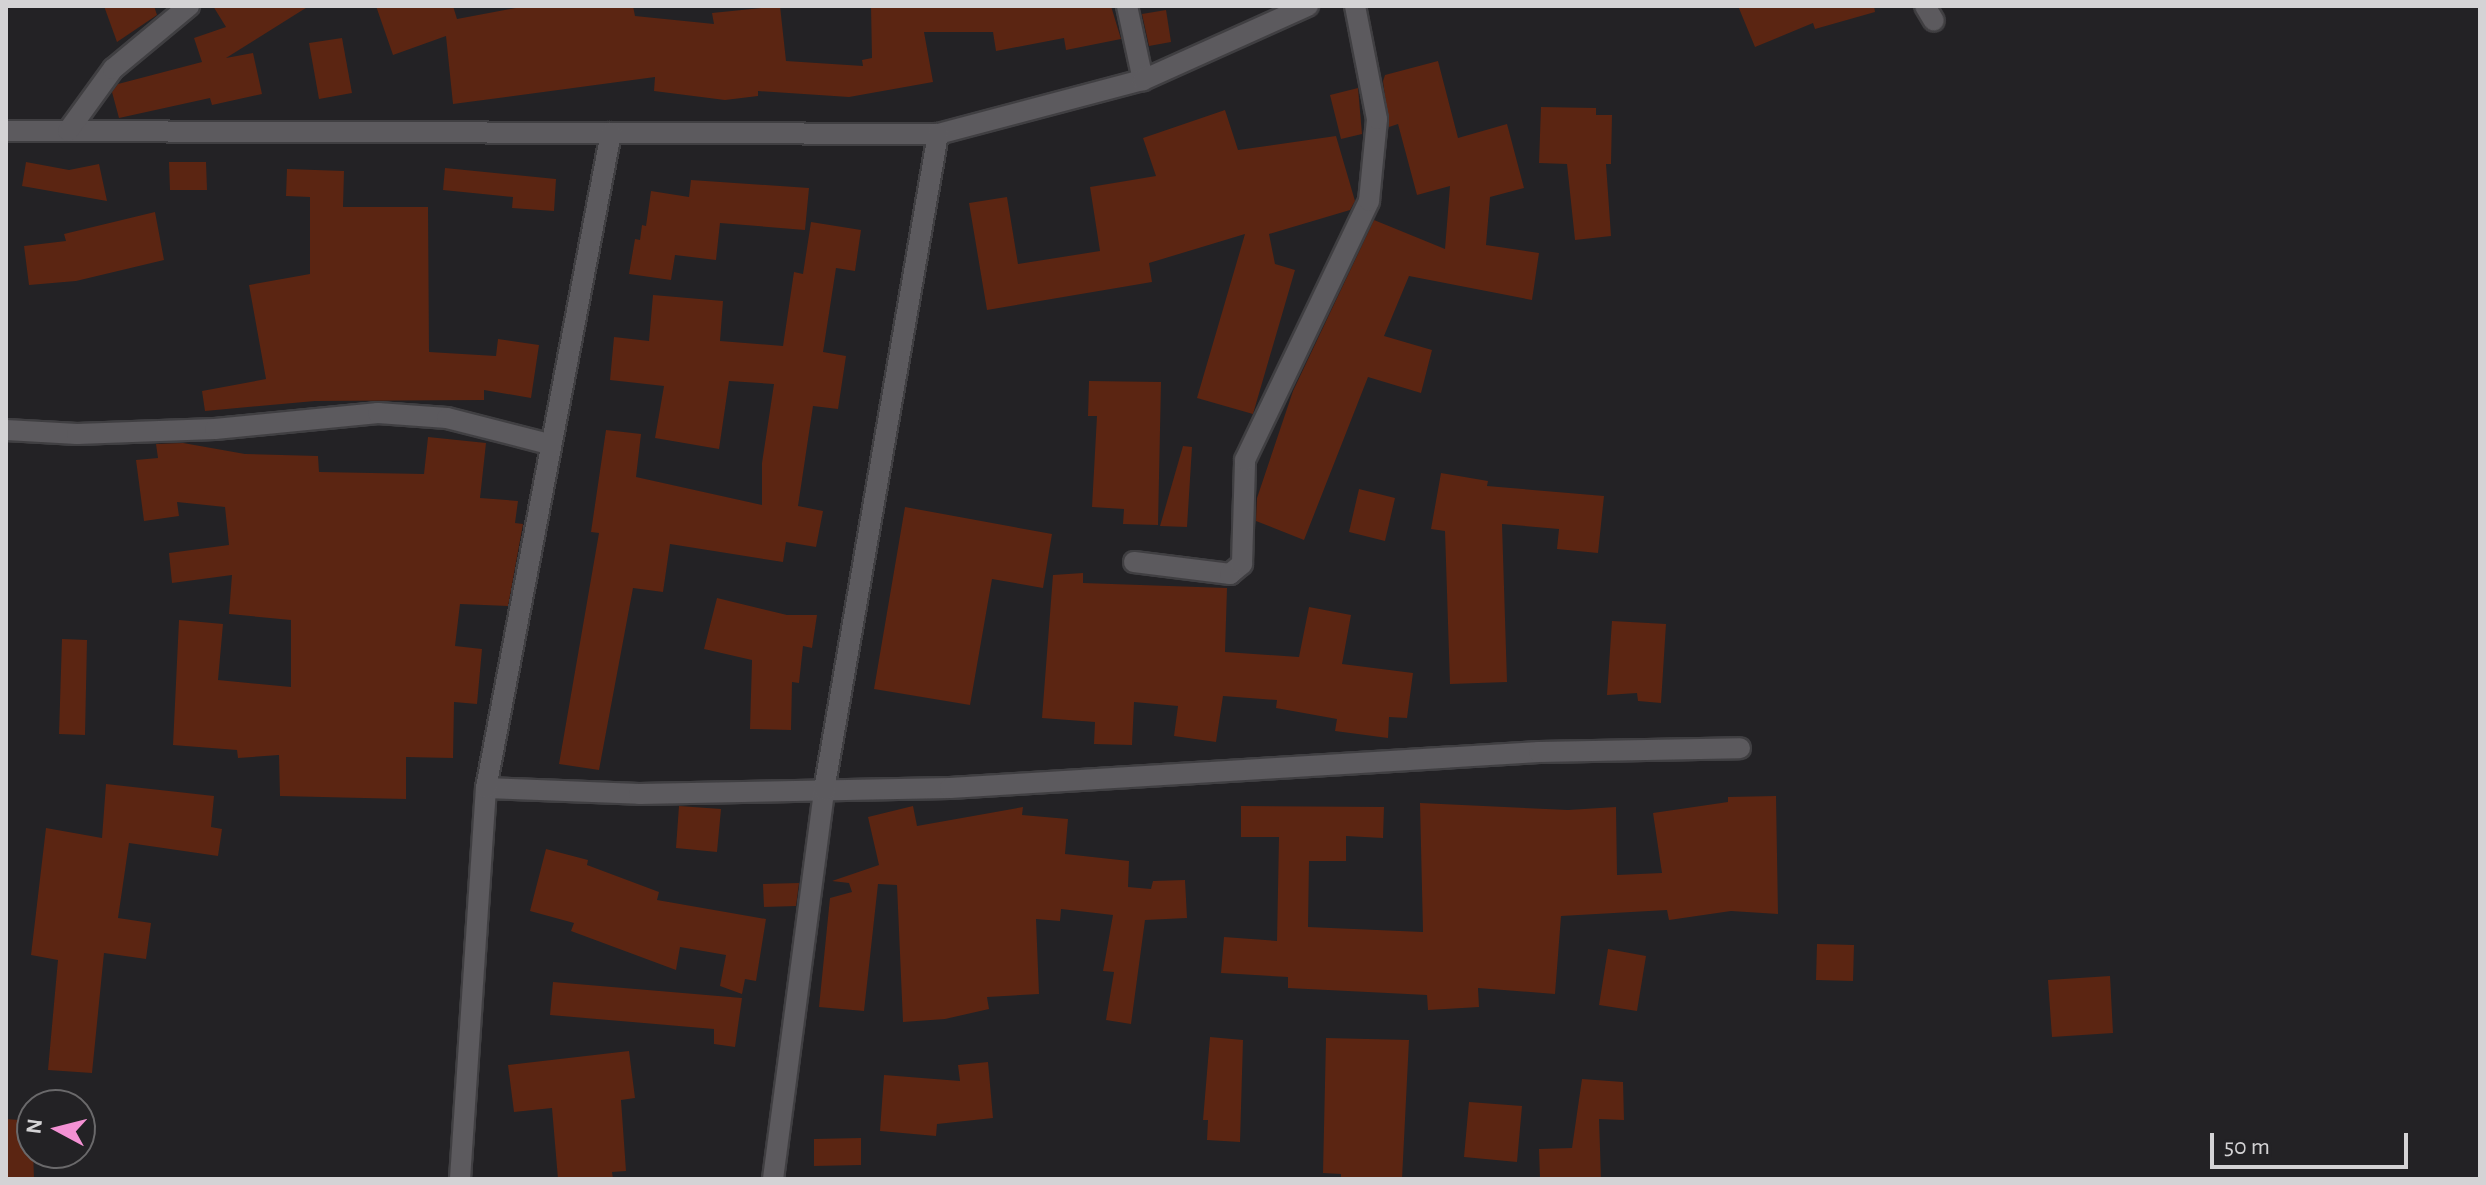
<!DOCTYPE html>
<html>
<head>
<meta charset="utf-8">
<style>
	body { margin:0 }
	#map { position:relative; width:2486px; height:1185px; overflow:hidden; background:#232225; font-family:"Alegreya Sans",sans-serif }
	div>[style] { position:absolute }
	.building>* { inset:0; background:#5b2512 }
	.roads { filter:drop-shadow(2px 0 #403f42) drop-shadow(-2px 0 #403f42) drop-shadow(0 2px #403f42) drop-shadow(0 -2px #403f42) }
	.street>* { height:20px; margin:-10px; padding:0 10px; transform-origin:10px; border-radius:10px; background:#5c5a5e }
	span { translate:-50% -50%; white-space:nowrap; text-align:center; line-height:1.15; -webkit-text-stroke:8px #232225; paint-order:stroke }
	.frame { position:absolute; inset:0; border:8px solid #d4d3d5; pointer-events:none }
	.north { position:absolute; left:16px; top:1089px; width:80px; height:80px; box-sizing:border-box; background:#232225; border:2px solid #6a696b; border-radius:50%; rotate:277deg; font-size:22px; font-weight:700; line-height:32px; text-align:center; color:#d4d3d5 }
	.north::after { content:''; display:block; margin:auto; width:28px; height:36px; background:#f491d4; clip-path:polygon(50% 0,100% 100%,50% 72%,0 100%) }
	.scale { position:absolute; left:2210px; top:1133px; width:198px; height:36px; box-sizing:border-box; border:4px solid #d4d3d5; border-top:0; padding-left:10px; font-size:24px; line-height:28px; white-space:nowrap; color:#d4d3d5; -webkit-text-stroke:6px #232225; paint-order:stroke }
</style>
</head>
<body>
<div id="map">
	<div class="building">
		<i style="clip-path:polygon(104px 6px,154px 6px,157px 15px,117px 42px)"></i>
		<i style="clip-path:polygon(213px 6px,309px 6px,226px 58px,253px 53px,262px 94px,212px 105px,210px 98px,119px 118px,112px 92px,118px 84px,202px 62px,194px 38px,226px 27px)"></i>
		<i style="clip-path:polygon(376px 6px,453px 6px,457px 19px,526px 6px,633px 6px,635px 16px,714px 24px,712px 13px,780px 6px,786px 61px,863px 66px,862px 60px,872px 58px,871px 6px,1111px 6px,1121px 39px,1066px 50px,1064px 38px,996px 51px,993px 32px,924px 32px,933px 82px,849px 97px,758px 91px,758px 96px,725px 100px,654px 91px,655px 77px,453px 104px,446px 36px,393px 55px)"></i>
		<i style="clip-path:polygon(1738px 6px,1874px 6px,1875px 12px,1815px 29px,1813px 23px,1755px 47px)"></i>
		<i style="clip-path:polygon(1166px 10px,1171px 42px,1149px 46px,1142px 14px)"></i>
		<i style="clip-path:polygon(342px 38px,352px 93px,319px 99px,309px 43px)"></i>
		<i style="clip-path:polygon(1438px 61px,1458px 138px,1507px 124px,1524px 188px,1490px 197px,1486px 245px,1539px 253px,1532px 300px,1409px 276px,1384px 336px,1432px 350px,1421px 393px,1368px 377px,1304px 540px,1256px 521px,1257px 498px,1293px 391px,1374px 220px,1445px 249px,1450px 186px,1417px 195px,1398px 124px,1389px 127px,1383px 81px,1385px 75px)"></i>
		<i style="clip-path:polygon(1358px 88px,1362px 134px,1341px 139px,1330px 95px)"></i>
		<i style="clip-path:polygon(1541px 107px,1596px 108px,1596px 115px,1612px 115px,1611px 164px,1606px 164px,1611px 236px,1575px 240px,1567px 164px,1539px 163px)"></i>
		<i style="clip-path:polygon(1225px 110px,1238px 150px,1336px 136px,1355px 201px,1350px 210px,1269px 234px,1275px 264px,1295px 270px,1253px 414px,1197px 398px,1245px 234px,1149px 263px,1152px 282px,987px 310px,969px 203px,1007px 197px,1018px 264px,1100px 251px,1090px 187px,1156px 176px,1143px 138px)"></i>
		<i style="clip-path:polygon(26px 162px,69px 170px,99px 164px,107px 201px,22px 186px)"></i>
		<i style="clip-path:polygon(169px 162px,206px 162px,207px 190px,170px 190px)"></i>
		<i style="clip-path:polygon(445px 168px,556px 179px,554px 211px,512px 208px,513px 197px,443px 190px)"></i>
		<i style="clip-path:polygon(287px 169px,344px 171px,343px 207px,428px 207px,429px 352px,496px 356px,498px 339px,539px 345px,531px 398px,484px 390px,484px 400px,315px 401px,205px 411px,202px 391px,266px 379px,249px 285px,310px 274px,310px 197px,286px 196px)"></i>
		<i style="clip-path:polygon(691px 180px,809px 188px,805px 230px,720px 223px,716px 260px,675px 255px,671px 280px,629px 274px,635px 239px,640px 240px,642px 225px,646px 226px,651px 191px,689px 197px)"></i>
		<i style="clip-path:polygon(155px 212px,164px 260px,76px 281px,29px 285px,24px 246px,66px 241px,64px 234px)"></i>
		<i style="clip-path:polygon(811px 222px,861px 230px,855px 271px,836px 268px,823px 352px,846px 356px,838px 409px,813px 406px,798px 506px,823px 511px,816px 547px,786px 542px,783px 562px,670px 544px,663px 592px,633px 588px,599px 770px,559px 764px,599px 533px,591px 532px,606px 430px,641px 434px,636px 477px,762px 505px,762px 463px,774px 384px,729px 381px,719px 449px,655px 438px,664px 386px,610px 380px,614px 337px,649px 341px,653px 295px,723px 301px,720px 341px,783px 346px,794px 272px,803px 274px)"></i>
		<i style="clip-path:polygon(1089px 381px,1161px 382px,1158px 525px,1123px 524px,1124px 509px,1092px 507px,1097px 416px,1088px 416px)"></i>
		<i style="clip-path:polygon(428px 437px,486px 443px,480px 498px,518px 501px,515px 523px,523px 524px,508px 606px,460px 604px,455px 646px,482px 649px,477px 704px,454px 702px,453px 758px,406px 757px,406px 799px,280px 796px,279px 755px,238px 758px,237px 750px,173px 745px,179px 620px,223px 624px,218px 680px,291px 687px,291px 620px,229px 614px,232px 575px,172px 583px,169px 553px,229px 545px,225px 507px,177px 502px,179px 516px,144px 521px,136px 460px,158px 458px,156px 444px,183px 443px,245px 454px,318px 456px,319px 472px,424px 474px)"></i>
		<i style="clip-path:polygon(1183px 446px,1192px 447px,1187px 527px,1160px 526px)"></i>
		<i style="clip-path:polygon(1441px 473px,1488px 481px,1487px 486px,1604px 496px,1598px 553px,1557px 549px,1559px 529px,1502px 524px,1507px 682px,1450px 684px,1445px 531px,1431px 529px)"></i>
		<i style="clip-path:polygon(1359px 489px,1395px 498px,1385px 541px,1349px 532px)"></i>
		<i style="clip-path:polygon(905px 507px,1052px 534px,1043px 588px,992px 579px,970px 705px,874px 689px)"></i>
		<i style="clip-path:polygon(1083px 573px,1083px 583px,1227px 588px,1225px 652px,1299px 657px,1309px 607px,1351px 615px,1342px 664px,1413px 673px,1407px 718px,1389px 717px,1388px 738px,1335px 731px,1337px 719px,1276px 708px,1277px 700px,1223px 696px,1216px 742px,1174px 736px,1178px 706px,1134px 702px,1132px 745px,1094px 744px,1095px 722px,1042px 718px,1053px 575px)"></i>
		<i style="clip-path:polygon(717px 598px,787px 615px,817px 615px,812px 648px,803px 646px,799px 683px,792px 682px,791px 730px,750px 729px,752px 660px,704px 649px)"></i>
		<i style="clip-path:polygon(1612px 621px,1666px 624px,1661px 703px,1638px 701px,1637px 693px,1607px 695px)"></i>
		<i style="clip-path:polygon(62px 639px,87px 640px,85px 735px,59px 734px)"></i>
		<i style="clip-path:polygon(106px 784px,214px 796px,211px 827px,222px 829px,218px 856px,129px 843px,118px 918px,151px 923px,146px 959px,104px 953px,92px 1073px,48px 1070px,58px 960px,31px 955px,46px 828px,102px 838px)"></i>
		<i style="clip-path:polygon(1776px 796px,1778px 914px,1731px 911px,1669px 920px,1667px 910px,1561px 916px,1555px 994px,1478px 988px,1479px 1007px,1428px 1010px,1427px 995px,1288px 988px,1288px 977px,1221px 973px,1224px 937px,1277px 941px,1279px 837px,1241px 837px,1241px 806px,1384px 807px,1383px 838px,1346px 836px,1346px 861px,1309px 861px,1308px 927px,1423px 932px,1420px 803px,1568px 810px,1616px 807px,1617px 875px,1662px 873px,1653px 813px,1728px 802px,1728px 797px)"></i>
		<i style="clip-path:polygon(679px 806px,721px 809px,717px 852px,676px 848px)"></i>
		<i style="clip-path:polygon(913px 806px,917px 826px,1023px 807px,1022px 815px,1068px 819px,1065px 854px,1129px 861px,1128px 887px,1151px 889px,1153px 881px,1185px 880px,1187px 918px,1145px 920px,1131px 1024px,1106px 1020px,1114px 972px,1103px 971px,1113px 915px,1061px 909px,1060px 921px,1036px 919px,1039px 994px,987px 997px,989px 1009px,945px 1019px,903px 1022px,897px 885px,878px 884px,864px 1011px,819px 1007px,830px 898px,852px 892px,849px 883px,832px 881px,879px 865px,868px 817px)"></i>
		<i style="clip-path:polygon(546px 849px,588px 860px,587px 865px,659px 892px,657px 900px,766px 919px,756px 981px,745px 979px,742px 994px,720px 986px,726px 955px,680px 947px,676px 970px,571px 931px,574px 923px,530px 911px)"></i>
		<i style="clip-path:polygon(799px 883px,796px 906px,764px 907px,763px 884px)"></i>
		<i style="clip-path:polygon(1817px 944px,1854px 945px,1853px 981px,1816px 980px)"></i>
		<i style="clip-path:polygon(1608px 949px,1646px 956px,1637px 1011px,1599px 1005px)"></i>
		<i style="clip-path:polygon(2110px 976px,2113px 1033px,2052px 1037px,2048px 980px)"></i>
		<i style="clip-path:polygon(553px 982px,742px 998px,735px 1047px,714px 1044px,714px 1029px,550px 1015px)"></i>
		<i style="clip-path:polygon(1210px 1037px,1243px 1040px,1240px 1142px,1207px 1140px,1208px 1120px,1203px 1120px)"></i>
		<i style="clip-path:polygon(1326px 1038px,1409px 1040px,1402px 1179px,1341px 1179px,1341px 1174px,1323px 1173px)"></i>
		<i style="clip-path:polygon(629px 1051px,635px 1098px,621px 1100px,626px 1171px,612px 1172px,613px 1179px,558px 1179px,552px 1108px,514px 1112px,508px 1065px)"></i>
		<i style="clip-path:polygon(988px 1062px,993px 1118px,937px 1124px,936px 1136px,880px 1131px,884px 1075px,960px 1081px,958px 1065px)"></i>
		<i style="clip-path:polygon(1582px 1079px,1623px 1082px,1624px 1120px,1599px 1119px,1601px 1179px,1540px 1179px,1539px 1149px,1572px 1148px)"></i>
		<i style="clip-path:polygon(1469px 1102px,1522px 1106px,1517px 1162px,1464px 1157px)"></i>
		<i style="clip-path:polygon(6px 1119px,32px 1121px,34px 1179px,6px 1179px)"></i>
		<i style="clip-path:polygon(861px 1138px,861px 1165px,814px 1166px,814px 1139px)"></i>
	</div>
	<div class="roads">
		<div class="street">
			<i style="left:1127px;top:6px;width:76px;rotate:77.8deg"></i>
			<i style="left:1925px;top:6px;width:17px;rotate:59deg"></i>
			<i style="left:6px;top:131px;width:932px;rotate:0.18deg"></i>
			<i style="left:938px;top:134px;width:212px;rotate:-14.8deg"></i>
			<i style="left:1143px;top:80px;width:181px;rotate:-24.2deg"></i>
			<i style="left:68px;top:131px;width:77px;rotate:-54deg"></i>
			<i style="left:113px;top:69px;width:99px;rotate:-39.7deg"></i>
			<i style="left:6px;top:430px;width:71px;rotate:3.2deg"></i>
			<i style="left:77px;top:434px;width:138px;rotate:-2.1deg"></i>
			<i style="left:215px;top:429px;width:164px;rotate:-5.6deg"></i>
			<i style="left:378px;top:413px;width:69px;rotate:4.1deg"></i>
			<i style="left:447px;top:418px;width:105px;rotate:14.3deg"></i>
			<i style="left:1134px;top:562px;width:97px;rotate:7.1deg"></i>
			<i style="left:1230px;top:574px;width:16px;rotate:-40deg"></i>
			<i style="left:1242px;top:564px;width:104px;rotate:-88.3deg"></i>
			<i style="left:1245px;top:460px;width:287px;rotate:-64.4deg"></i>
			<i style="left:1369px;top:201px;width:82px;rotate:-84.4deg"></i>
			<i style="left:1377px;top:119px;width:115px;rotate:-101deg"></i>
			<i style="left:486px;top:788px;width:153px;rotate:2.2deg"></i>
			<i style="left:639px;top:794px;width:311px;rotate:-1.1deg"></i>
			<i style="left:950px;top:788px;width:590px;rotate:-3.5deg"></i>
			<i style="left:1539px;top:752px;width:201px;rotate:-1.1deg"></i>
			<i style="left:460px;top:1179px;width:392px;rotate:-86.2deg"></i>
			<i style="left:486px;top:788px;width:667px;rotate:-79.2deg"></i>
			<i style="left:773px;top:1179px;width:392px;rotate:-82.5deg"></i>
			<i style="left:824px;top:790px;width:666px;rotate:-80.14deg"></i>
		</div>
	</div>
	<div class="frame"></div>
	<div class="north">N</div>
	<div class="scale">50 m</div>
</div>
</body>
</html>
